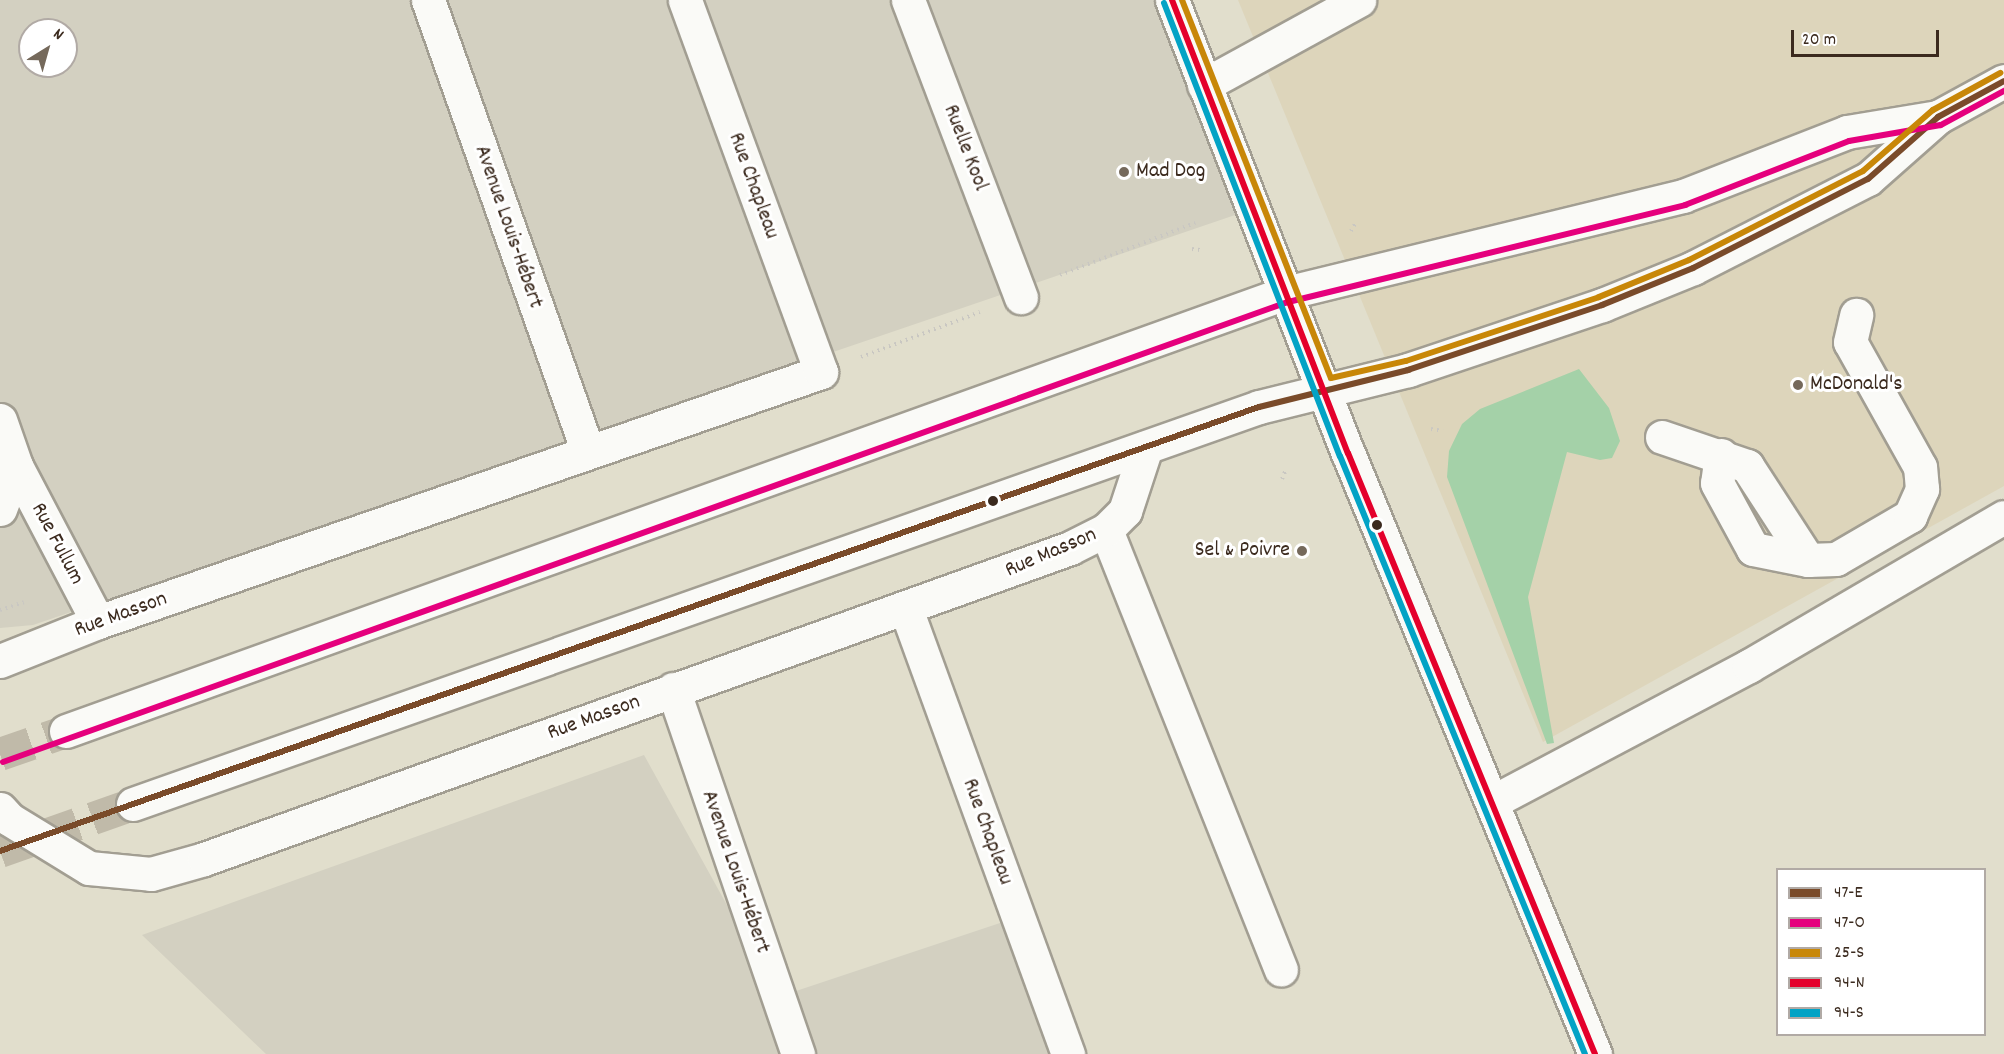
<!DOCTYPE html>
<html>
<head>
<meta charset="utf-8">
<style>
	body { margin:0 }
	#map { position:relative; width:2004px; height:1054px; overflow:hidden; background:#e1decc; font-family:Dekko,sans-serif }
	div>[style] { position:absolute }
	.built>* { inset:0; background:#ddd5bb }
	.industrial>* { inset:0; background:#d3d0c1 }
	.green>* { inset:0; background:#a4d1a8 }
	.minor-tunnel>* { height:33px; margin-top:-16.5px; transform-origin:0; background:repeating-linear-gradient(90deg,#c0baa9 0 33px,transparent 0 49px) }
	.path>* { height:4px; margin-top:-2px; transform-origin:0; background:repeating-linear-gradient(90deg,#c9c7c2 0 1.5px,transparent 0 6px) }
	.roads { filter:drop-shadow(2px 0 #a29e92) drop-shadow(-2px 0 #a29e92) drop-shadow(0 2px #a29e92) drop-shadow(0 -2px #a29e92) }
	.minor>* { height:33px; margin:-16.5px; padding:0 16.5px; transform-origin:16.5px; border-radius:16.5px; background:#fafaf7 }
	.major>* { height:33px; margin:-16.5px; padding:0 16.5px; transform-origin:16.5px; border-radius:16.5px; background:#fafaf7 }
	.bus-1>* { height:6px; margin:-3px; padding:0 3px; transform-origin:3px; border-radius:3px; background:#7a4b2a }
	.bus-2>* { height:6px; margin:-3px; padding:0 3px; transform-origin:3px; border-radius:3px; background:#e5007d }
	.bus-3>* { height:6px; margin:-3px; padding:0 3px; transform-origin:3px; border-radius:3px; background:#c88708 }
	.bus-4>* { height:6px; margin:-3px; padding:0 3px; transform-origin:3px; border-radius:3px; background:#e4002b }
	.bus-5>* { height:6px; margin:-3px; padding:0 3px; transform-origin:3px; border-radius:3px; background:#03a3c5 }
	.dots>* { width:16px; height:16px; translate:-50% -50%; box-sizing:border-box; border:3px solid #fff; border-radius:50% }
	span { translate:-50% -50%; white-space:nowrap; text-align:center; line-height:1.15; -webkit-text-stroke:6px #fff; paint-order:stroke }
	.street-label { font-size:22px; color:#3b2a1e }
	.poi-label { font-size:22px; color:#3b2a1e }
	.left { translate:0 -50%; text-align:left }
	.right { translate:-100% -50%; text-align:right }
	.legend { position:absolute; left:1776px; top:868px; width:210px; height:168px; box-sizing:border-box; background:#fff; border:2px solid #b1aaa5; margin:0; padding:8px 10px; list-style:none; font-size:18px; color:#3b2a1e }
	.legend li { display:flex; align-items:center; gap:12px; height:30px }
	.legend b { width:30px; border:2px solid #b1aaa5 }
	.north { position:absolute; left:18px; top:18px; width:60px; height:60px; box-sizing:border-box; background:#fff; border:2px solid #b1aaa5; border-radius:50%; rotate:37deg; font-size:16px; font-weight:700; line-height:24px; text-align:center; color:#3b2a1e }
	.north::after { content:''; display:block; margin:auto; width:21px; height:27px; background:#75695b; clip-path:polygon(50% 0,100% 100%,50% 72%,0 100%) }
	.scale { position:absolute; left:1791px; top:30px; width:148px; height:27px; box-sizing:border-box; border:3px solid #3b2a1e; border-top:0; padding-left:8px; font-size:18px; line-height:21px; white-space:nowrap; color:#3b2a1e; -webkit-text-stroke:4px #fff; paint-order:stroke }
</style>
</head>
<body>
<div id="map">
	<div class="built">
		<i style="clip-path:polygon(1238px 0,2004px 0,2004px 486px,1543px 742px)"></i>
	</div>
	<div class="industrial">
		<i style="clip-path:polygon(evenodd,0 0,1154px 0,1238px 214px,33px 625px,0 628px,0 0,30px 30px,66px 30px,66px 66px,30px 66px,30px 30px)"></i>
		<i style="clip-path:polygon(644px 755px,733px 916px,766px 1001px,1018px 917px,1068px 1054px,266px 1054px,142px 935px)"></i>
	</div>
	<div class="green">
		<i style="clip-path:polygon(1579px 369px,1609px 408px,1620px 441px,1612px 458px,1600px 460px,1567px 452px,1528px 597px,1554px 743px,1547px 744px,1447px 477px,1449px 451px,1462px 424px,1480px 409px)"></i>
	</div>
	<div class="minor-tunnel">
		<i style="left:0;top:754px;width:70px;rotate:-19.2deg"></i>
		<i style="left:0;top:851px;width:141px;rotate:-19.5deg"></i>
	</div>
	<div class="path">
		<i style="left:1351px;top:231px;width:8px;rotate:-60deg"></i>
		<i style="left:1192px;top:249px;width:8px;rotate:7deg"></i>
		<i style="left:1060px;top:275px;width:145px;rotate:-21.1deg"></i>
		<i style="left:861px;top:357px;width:127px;rotate:-20.7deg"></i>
		<i style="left:1431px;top:429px;width:12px;rotate:9deg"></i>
		<i style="left:1282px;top:479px;width:8px;rotate:-67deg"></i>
		<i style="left:0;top:610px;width:25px;rotate:-18deg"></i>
	</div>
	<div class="roads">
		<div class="minor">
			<i style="left:428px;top:0;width:480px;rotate:70.5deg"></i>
			<i style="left:908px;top:0;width:318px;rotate:69.2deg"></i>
			<i style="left:1204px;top:85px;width:177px;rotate:-28.7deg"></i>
			<i style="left:0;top:420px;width:49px;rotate:70.8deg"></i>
			<i style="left:16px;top:466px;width:176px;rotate:62.3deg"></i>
			<i style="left:1662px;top:437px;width:90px;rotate:18.8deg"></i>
			<i style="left:1747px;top:466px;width:112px;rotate:57deg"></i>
			<i style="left:1808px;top:560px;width:28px;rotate:-2deg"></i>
			<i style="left:1836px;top:559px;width:86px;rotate:-30.2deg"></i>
			<i style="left:1910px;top:516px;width:30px;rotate:-66deg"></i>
			<i style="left:1922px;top:489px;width:22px;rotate:-95deg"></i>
			<i style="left:1920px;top:467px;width:143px;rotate:-119.2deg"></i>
			<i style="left:1850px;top:342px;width:28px;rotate:-77deg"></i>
			<i style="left:1721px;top:455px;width:28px;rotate:98deg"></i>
			<i style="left:1717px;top:483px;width:75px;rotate:61.4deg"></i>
			<i style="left:1753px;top:549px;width:56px;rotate:11.3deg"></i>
			<i style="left:0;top:509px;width:46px;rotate:-69.6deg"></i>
			<i style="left:1106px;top:530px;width:473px;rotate:68.3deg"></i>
			<i style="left:906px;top:609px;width:474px;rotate:70deg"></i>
			<i style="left:0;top:661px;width:105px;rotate:-21.7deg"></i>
			<i style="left:98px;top:622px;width:765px;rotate:-19.07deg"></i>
			<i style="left:821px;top:372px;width:396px;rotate:-110.1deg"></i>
			<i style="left:673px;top:689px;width:386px;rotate:71.1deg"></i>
			<i style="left:66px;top:731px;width:1295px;rotate:-19.76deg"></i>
			<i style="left:1285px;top:293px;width:410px;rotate:-13.7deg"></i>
			<i style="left:1683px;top:196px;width:176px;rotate:-21.3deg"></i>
			<i style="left:1847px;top:132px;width:92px;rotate:-9.4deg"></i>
			<i style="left:1492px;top:802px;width:291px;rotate:-27.9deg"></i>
			<i style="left:1749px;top:666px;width:295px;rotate:-30.3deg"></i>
			<i style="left:133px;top:804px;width:1194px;rotate:-19.42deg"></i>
			<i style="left:1259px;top:407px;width:154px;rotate:-13.9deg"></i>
			<i style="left:1408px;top:370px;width:205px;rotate:-18.5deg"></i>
			<i style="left:1602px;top:305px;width:98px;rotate:-22.1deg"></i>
			<i style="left:1693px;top:268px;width:196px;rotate:-27deg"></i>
			<i style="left:1868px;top:179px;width:94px;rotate:-41.5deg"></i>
			<i style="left:1938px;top:117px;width:75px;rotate:-28.6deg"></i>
			<i style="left:0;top:809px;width:13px;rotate:48deg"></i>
			<i style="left:9px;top:819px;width:94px;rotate:31.5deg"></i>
			<i style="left:89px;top:868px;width:62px;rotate:5.5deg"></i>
			<i style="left:151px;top:874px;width:55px;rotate:-15.8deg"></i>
			<i style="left:204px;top:859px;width:920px;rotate:-19.75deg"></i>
			<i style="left:1070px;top:548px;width:40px;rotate:-26.6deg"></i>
			<i style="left:1106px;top:530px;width:27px;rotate:-45deg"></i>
			<i style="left:1125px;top:511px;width:67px;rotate:-71.8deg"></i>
		</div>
		<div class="major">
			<i style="left:1172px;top:0;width:486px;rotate:68.8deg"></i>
			<i style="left:1348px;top:453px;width:650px;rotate:67.66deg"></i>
		</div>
	</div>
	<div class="bus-1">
		<i style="left:0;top:851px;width:1335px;rotate:-19.43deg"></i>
		<i style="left:1259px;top:407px;width:154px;rotate:-13.9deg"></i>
		<i style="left:1408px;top:370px;width:205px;rotate:-18.5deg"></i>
		<i style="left:1602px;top:305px;width:98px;rotate:-22.1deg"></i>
		<i style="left:1693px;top:268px;width:196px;rotate:-27deg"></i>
		<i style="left:1868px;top:179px;width:94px;rotate:-41.5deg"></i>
		<i style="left:1938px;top:117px;width:75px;rotate:-28.6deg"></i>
	</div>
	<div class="bus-2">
		<i style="left:3px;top:762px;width:1365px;rotate:-19.7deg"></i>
		<i style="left:1288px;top:302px;width:409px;rotate:-13.7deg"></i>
		<i style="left:1685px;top:205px;width:176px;rotate:-21.3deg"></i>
		<i style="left:1849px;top:141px;width:93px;rotate:-9.9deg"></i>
		<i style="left:1941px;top:125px;width:72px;rotate:-28.4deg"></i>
	</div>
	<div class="bus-3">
		<i style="left:1182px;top:0;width:406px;rotate:68.5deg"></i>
		<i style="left:1331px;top:378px;width:77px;rotate:-12.8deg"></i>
		<i style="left:1406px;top:361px;width:203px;rotate:-18.3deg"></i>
		<i style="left:1599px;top:297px;width:97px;rotate:-22.3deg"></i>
		<i style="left:1689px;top:260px;width:195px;rotate:-27.1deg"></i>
		<i style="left:1863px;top:171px;width:93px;rotate:-41.1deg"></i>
		<i style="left:1933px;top:110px;width:77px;rotate:-28.9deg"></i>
	</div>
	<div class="bus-4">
		<i style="left:1172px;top:0;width:486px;rotate:68.8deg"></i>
		<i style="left:1348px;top:453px;width:650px;rotate:67.66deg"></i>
	</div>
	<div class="bus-5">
		<i style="left:1164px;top:3px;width:486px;rotate:68.8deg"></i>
		<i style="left:1340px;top:456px;width:646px;rotate:67.72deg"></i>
	</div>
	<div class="dots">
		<i style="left:1124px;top:172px;background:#75695b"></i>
		<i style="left:1798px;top:385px;background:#75695b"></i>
		<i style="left:993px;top:501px;background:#3b2a1e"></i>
		<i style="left:1377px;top:525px;background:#3b2a1e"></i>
		<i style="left:1302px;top:551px;background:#75695b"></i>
	</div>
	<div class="street-label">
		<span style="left:965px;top:148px;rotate:69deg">Ruelle Kool</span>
		<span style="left:753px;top:186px;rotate:70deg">Rue Chapleau</span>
		<span style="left:508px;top:227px;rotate:71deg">Avenue Louis-Hébert</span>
		<span style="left:57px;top:544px;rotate:62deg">Rue Fullum</span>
		<span style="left:1051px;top:553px;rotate:-23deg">Rue Masson</span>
		<span style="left:121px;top:615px;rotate:-20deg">Rue Masson</span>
		<span style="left:594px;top:718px;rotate:-20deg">Rue Masson</span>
		<span style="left:987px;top:832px;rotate:70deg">Rue Chapleau</span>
		<span style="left:735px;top:872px;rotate:71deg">Avenue Louis-Hébert</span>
	</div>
	<div class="poi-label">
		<span class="left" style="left:1136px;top:172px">Mad Dog</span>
		<span class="left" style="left:1810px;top:385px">McDonald's</span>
		<span class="right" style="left:1290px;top:551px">Sel &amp; Poivre</span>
	</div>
	<ul class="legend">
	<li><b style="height:8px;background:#7a4b2a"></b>47-E</li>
	<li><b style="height:8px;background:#e5007d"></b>47-O</li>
	<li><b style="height:8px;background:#c88708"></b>25-S</li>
	<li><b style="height:8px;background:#e4002b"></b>94-N</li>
	<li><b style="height:8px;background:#03a3c5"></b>94-S</li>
	</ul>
	<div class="north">N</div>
	<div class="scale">20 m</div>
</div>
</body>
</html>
